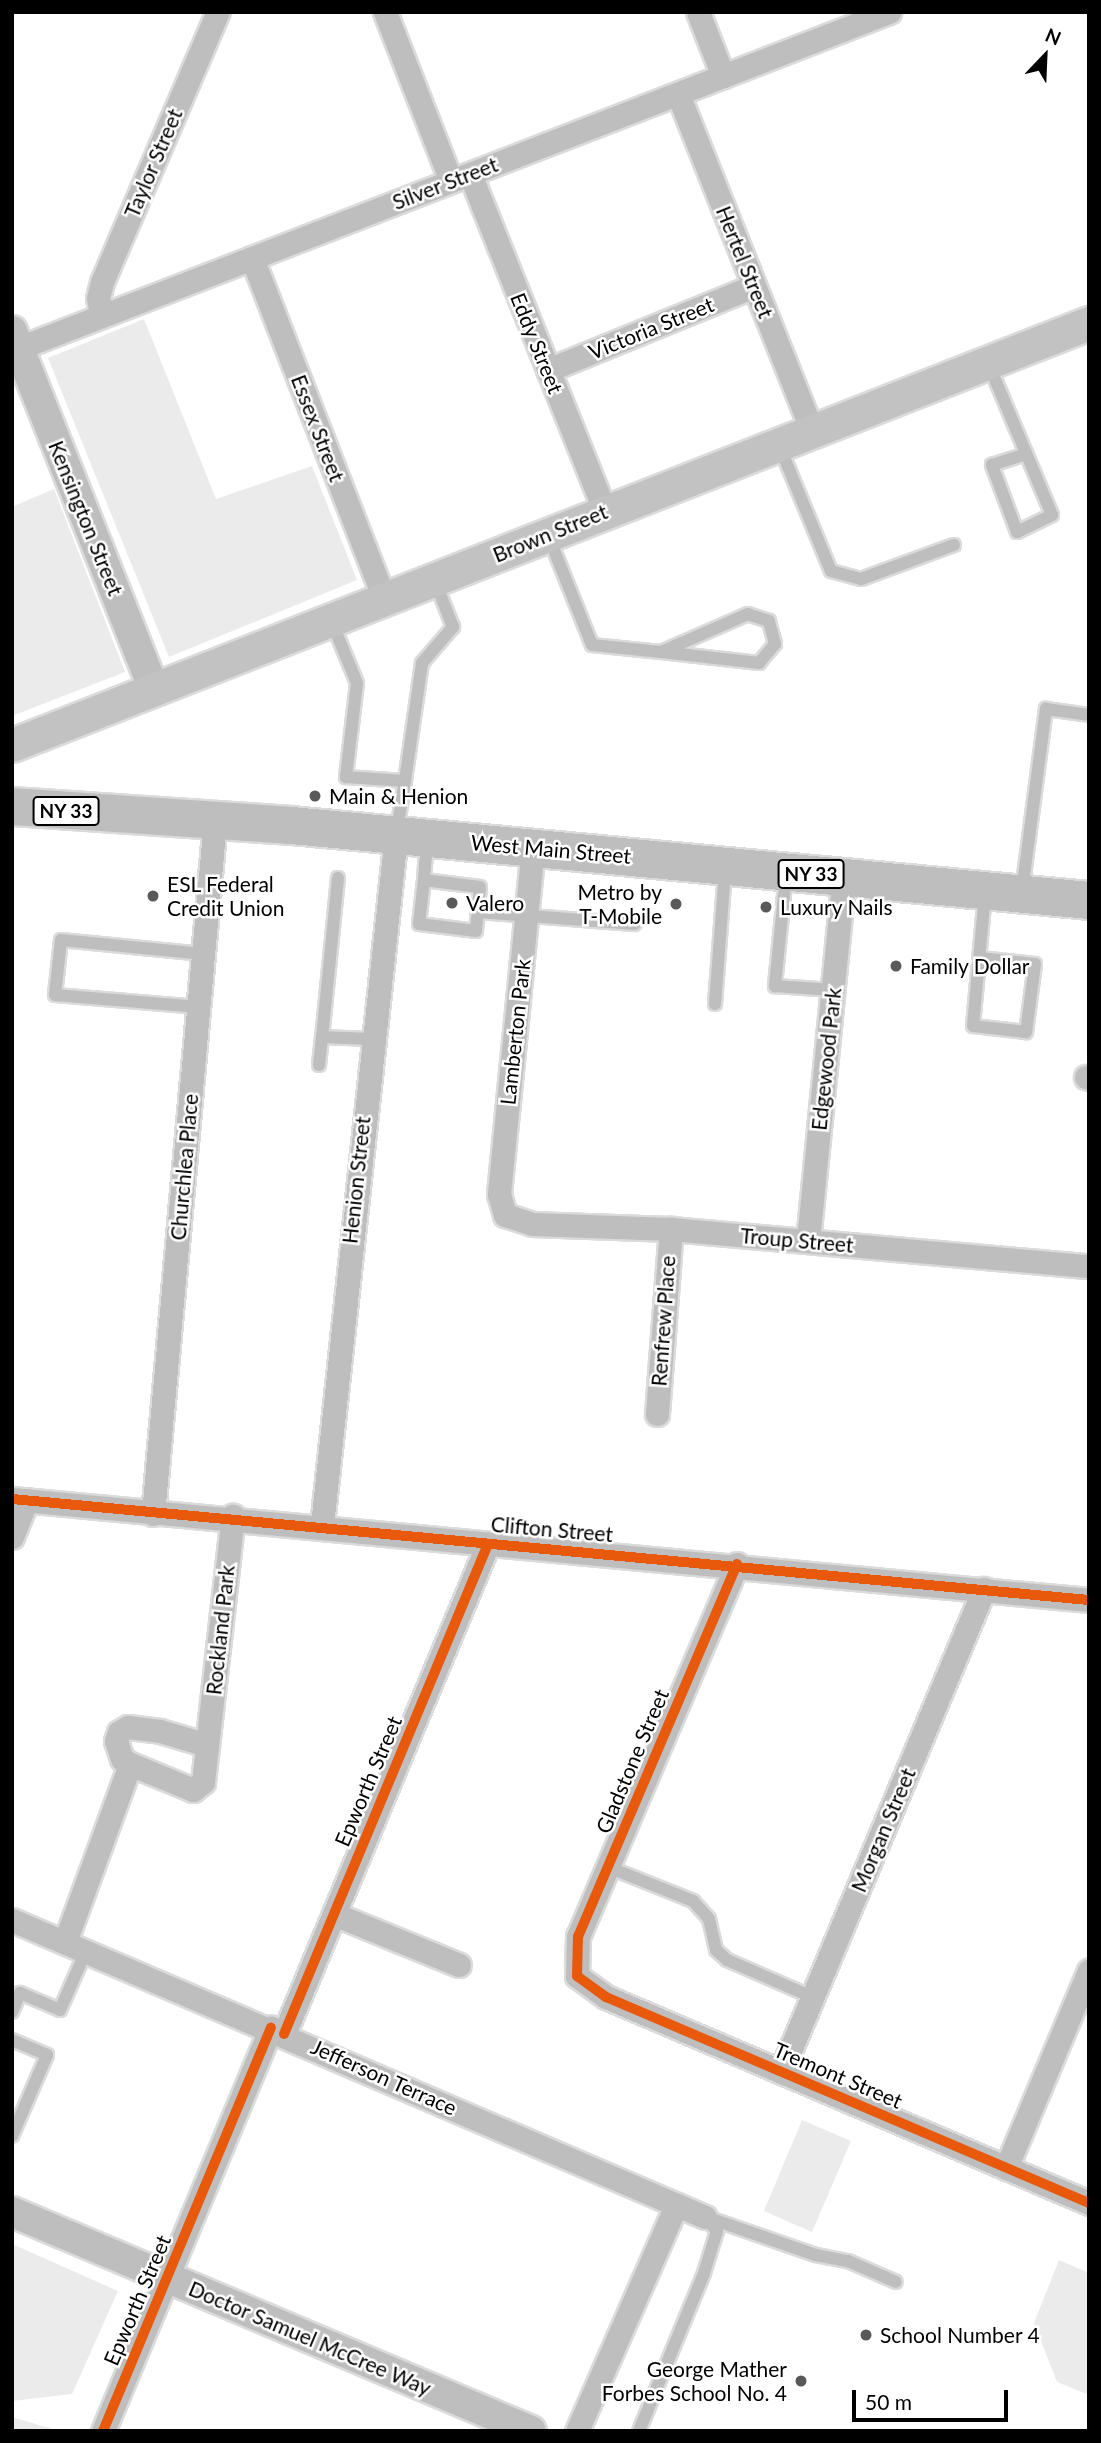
<!DOCTYPE html>
<html>
<head>
<meta charset="utf-8">
<style>
	body { margin:0 }
	#map { position:relative; width:1101px; height:2443px; overflow:hidden; background:#fff; font-family:Lato,sans-serif }
	div>[style] { position:absolute }
	.green>* { inset:0; background:#ebebeb }
	.roads { filter:drop-shadow(2px 0 #dbdbdb) drop-shadow(-2px 0 #dbdbdb) drop-shadow(0 2px #dbdbdb) drop-shadow(0 -2px #dbdbdb) }
	.service>* { height:12px; margin:-6px; padding:0 6px; transform-origin:6px; border-radius:6px; background:#bebebe }
	.minor>* { height:23px; margin:-11.5px; padding:0 11.5px; transform-origin:11.5px; border-radius:11.5px; background:#bebebe }
	.tertiary>* { height:30px; margin:-15px; padding:0 15px; transform-origin:15px; border-radius:15px; background:#bebebe }
	.secondary>* { height:33px; margin:-16.5px; padding:0 16.5px; transform-origin:16.5px; border-radius:16.5px; background:#c2c2c2 }
	.primary>* { height:37px; margin:-18.5px; padding:0 18.5px; transform-origin:18.5px; border-radius:18.5px; background:#bebebe }
	.cycleway>* { height:10px; margin:-5px; padding:0 5px; transform-origin:5px; border-radius:5px; background:#e8590c }
	.dots>* { width:19px; height:19px; translate:-50% -50%; box-sizing:border-box; border:4px solid #fff; border-radius:50% }
	span { translate:-50% -50%; white-space:nowrap; text-align:center; line-height:1.15; -webkit-text-stroke:5px #fff; paint-order:stroke }
	.shield-label span { padding:2px 5px; background:#fff; border:2px solid; border-radius:5px; -webkit-text-stroke-width:0 }
	.shield-label { font-size:19px; color:#000; font-weight:700 }
	.street-label { font-size:21px; color:#000 }
	.poi-label { font-size:21px; color:#000 }
	.left { translate:0 -50%; text-align:left }
	.right { translate:-100% -50%; text-align:right }
	.frame { position:absolute; inset:0; border:14px solid #000; pointer-events:none }
	.north { position:absolute; left:1010px; top:21px; width:70px; height:70px; -webkit-text-stroke:5px #fff; paint-order:stroke; rotate:23deg; font-size:19px; font-weight:700; line-height:28px; text-align:center; color:#000 }
	.north::after { content:''; display:block; margin:auto; width:24px; height:32px; background:#000; clip-path:polygon(50% 0,100% 100%,50% 72%,0 100%) }
	.scale { position:absolute; left:852px; top:2390px; width:156px; height:32px; box-sizing:border-box; border:4px solid #000; border-top:0; padding-left:9px; font-size:21px; line-height:24px; white-space:nowrap; color:#000; -webkit-text-stroke:5px #fff; paint-order:stroke }
</style>
</head>
<body>
<div id="map">
	<div class="green">
		<i style="clip-path:polygon(144px 319px,216px 499px,312px 466px,357px 580px,169px 657px,48px 358px)"></i>
		<i style="clip-path:polygon(54px 489px,125px 672px,12px 716px,12px 507px)"></i>
		<i style="clip-path:polygon(802px 2120px,851px 2141px,812px 2232px,764px 2211px)"></i>
		<i style="clip-path:polygon(12px 2244px,118px 2291px,72px 2394px,12px 2401px)"></i>
		<i style="clip-path:polygon(1059px 2260px,1089px 2273px,1089px 2395px,1057px 2382px,1034px 2323px)"></i>
		<i style="clip-path:polygon(12px 2417px,56px 2430px,12px 2431px)"></i>
	</div>
	<div class="roads">
		<div class="service">
			<i style="left:988px;top:363px;width:23px;rotate:67deg"></i>
			<i style="left:997px;top:384px;width:142px;rotate:67.2deg"></i>
			<i style="left:1052px;top:515px;width:39px;rotate:154deg"></i>
			<i style="left:1017px;top:532px;width:72px;rotate:-110.5deg"></i>
			<i style="left:992px;top:465px;width:36px;rotate:-18deg"></i>
			<i style="left:779px;top:445px;width:136px;rotate:67.6deg"></i>
			<i style="left:831px;top:571px;width:31px;rotate:15deg"></i>
			<i style="left:861px;top:579px;width:99px;rotate:-20.1deg"></i>
			<i style="left:548px;top:535px;width:118px;rotate:68.2deg"></i>
			<i style="left:592px;top:645px;width:69px;rotate:5.8deg"></i>
			<i style="left:661px;top:652px;width:99px;rotate:6.4deg"></i>
			<i style="left:759px;top:663px;width:25px;rotate:-50deg"></i>
			<i style="left:775px;top:644px;width:24px;rotate:-105deg"></i>
			<i style="left:769px;top:621px;width:22px;rotate:-162deg"></i>
			<i style="left:748px;top:614px;width:95px;rotate:156.4deg"></i>
			<i style="left:331px;top:620px;width:68px;rotate:67.6deg"></i>
			<i style="left:357px;top:683px;width:95px;rotate:96.7deg"></i>
			<i style="left:346px;top:777px;width:59px;rotate:3.9deg"></i>
			<i style="left:405px;top:781px;width:50px;rotate:99.3deg"></i>
			<i style="left:405px;top:781px;width:119px;rotate:-81.8deg"></i>
			<i style="left:422px;top:663px;width:48px;rotate:-49.3deg"></i>
			<i style="left:453px;top:627px;width:49px;rotate:-111.4deg"></i>
			<i style="left:786px;top:875px;width:112px;rotate:95.7deg"></i>
			<i style="left:775px;top:986px;width:58px;rotate:3.9deg"></i>
			<i style="left:338px;top:878px;width:160px;rotate:95.7deg"></i>
			<i style="left:322px;top:1037px;width:48px;rotate:2.4deg"></i>
			<i style="left:424px;top:880px;width:56px;rotate:7.1deg"></i>
			<i style="left:480px;top:887px;width:44px;rotate:95.2deg"></i>
			<i style="left:476px;top:931px;width:57px;rotate:-173deg"></i>
			<i style="left:419px;top:924px;width:44px;rotate:-83.5deg"></i>
			<i style="left:424px;top:880px;width:16px;rotate:-86deg"></i>
			<i style="left:425px;top:864px;width:22px;rotate:-82deg"></i>
			<i style="left:1022px;top:891px;width:184px;rotate:-82.5deg"></i>
			<i style="left:1046px;top:709px;width:43px;rotate:7.9deg"></i>
			<i style="left:478px;top:912px;width:157px;rotate:4.4deg"></i>
			<i style="left:980px;top:958px;width:55px;rotate:6.2deg"></i>
			<i style="left:1035px;top:964px;width:69px;rotate:97.5deg"></i>
			<i style="left:1026px;top:1032px;width:53px;rotate:-173.5deg"></i>
			<i style="left:973px;top:1026px;width:133px;rotate:-84.8deg"></i>
			<i style="left:715px;top:1004px;width:134px;rotate:-85.7deg"></i>
			<i style="left:199px;top:1007px;width:144px;rotate:-175.2deg"></i>
			<i style="left:55px;top:995px;width:55px;rotate:-83.8deg"></i>
			<i style="left:61px;top:940px;width:143px;rotate:5.6deg"></i>
			<i style="left:319px;top:1065px;width:28px;rotate:-84deg"></i>
			<i style="left:608px;top:1867px;width:92px;rotate:21.8deg"></i>
			<i style="left:693px;top:1901px;width:24px;rotate:48deg"></i>
			<i style="left:709px;top:1919px;width:32px;rotate:77deg"></i>
			<i style="left:716px;top:1950px;width:15px;rotate:42deg"></i>
			<i style="left:727px;top:1960px;width:93px;rotate:23.5deg"></i>
			<i style="left:12px;top:2012px;width:21px;rotate:-67deg"></i>
			<i style="left:20px;top:1993px;width:43px;rotate:23deg"></i>
			<i style="left:60px;top:2010px;width:64px;rotate:-66.2deg"></i>
			<i style="left:12px;top:2040px;width:38px;rotate:23deg"></i>
			<i style="left:47px;top:2055px;width:88px;rotate:113.4deg"></i>
			<i style="left:706px;top:2217px;width:116px;rotate:19.1deg"></i>
			<i style="left:816px;top:2255px;width:33px;rotate:11deg"></i>
			<i style="left:848px;top:2261px;width:52px;rotate:23.6deg"></i>
			<i style="left:639px;top:2431px;width:171px;rotate:-67.6deg"></i>
			<i style="left:704px;top:2273px;width:44px;rotate:-72.8deg"></i>
			<i style="left:717px;top:2231px;width:18px;rotate:-131deg"></i>
		</div>
		<div class="minor">
			<i style="left:385px;top:12px;width:181px;rotate:68.7deg"></i>
			<i style="left:698px;top:12px;width:69px;rotate:68.7deg"></i>
			<i style="left:678px;top:94px;width:363px;rotate:68.3deg"></i>
			<i style="left:470px;top:174px;width:364px;rotate:68.2deg"></i>
			<i style="left:252px;top:258px;width:366px;rotate:68.8deg"></i>
			<i style="left:101px;top:316px;width:18px;rotate:-99deg"></i>
			<i style="left:98px;top:298px;width:16px;rotate:-76deg"></i>
			<i style="left:102px;top:282px;width:294px;rotate:-66.8deg"></i>
			<i style="left:19px;top:348px;width:933px;rotate:-21.12deg"></i>
			<i style="left:548px;top:370px;width:222px;rotate:-22.2deg"></i>
			<i style="left:533px;top:847px;width:349px;rotate:95.6deg"></i>
			<i style="left:499px;top:1194px;width:22px;rotate:74deg"></i>
			<i style="left:505px;top:1215px;width:28px;rotate:18deg"></i>
			<i style="left:532px;top:1224px;width:139px;rotate:2.1deg"></i>
			<i style="left:671px;top:1229px;width:420px;rotate:5.1deg"></i>
			<i style="left:1086px;top:1077px;width:3px;rotate:18deg"></i>
			<i style="left:808px;top:1241px;width:366px;rotate:-84.4deg"></i>
			<i style="left:657px;top:1414px;width:186px;rotate:-85.7deg"></i>
			<i style="left:12px;top:1499px;width:1082px;rotate:5.36deg"></i>
			<i style="left:153px;top:1514px;width:697px;rotate:-84.89deg"></i>
			<i style="left:322px;top:1525px;width:694px;rotate:-83.88deg"></i>
			<i style="left:12px;top:1537px;width:40px;rotate:-68deg"></i>
			<i style="left:737px;top:1564px;width:405px;rotate:113.1deg"></i>
			<i style="left:578px;top:1936px;width:40px;rotate:91.4deg"></i>
			<i style="left:577px;top:1976px;width:36px;rotate:36deg"></i>
			<i style="left:606px;top:1997px;width:525px;rotate:23.1deg"></i>
			<i style="left:130px;top:1764px;width:9px;rotate:-148deg"></i>
			<i style="left:122px;top:1759px;width:19px;rotate:-108deg"></i>
			<i style="left:116px;top:1741px;width:9px;rotate:-72deg"></i>
			<i style="left:119px;top:1732px;width:10px;rotate:-29deg"></i>
			<i style="left:128px;top:1727px;width:32px;rotate:7deg"></i>
			<i style="left:160px;top:1731px;width:49px;rotate:16.6deg"></i>
			<i style="left:334px;top:1914px;width:135px;rotate:22.2deg"></i>
			<i style="left:12px;top:1920px;width:754px;rotate:23.2deg"></i>
			<i style="left:65px;top:1942px;width:189px;rotate:-69.9deg"></i>
			<i style="left:130px;top:1764px;width:68px;rotate:22.4deg"></i>
			<i style="left:193px;top:1790px;width:13px;rotate:-39deg"></i>
			<i style="left:203px;top:1782px;width:268px;rotate:-83.6deg"></i>
			<i style="left:284px;top:2034px;width:531px;rotate:-67.4deg"></i>
			<i style="left:781px;top:2072px;width:524px;rotate:-67.2deg"></i>
			<i style="left:1006px;top:2168px;width:214px;rotate:-67.2deg"></i>
			<i style="left:103px;top:2431px;width:437px;rotate:-67.4deg"></i>
			<i style="left:577px;top:2431px;width:247px;rotate:-66.3deg"></i>
		</div>
		<div class="tertiary">
			<i style="left:12px;top:331px;width:385px;rotate:68.4deg"></i>
			<i style="left:12px;top:2212px;width:563px;rotate:22.88deg"></i>
		</div>
		<div class="secondary">
			<i style="left:12px;top:745px;width:1157px;rotate:-21.4deg"></i>
		</div>
		<div class="primary">
			<i style="left:12px;top:806px;width:280px;rotate:3.9deg"></i>
			<i style="left:291px;top:825px;width:802px;rotate:5.37deg"></i>
		</div>
	</div>
	<div class="cycleway">
		<i style="left:12px;top:1499px;width:1082px;rotate:5.36deg"></i>
		<i style="left:737px;top:1564px;width:405px;rotate:113.1deg"></i>
		<i style="left:578px;top:1936px;width:40px;rotate:91.4deg"></i>
		<i style="left:577px;top:1976px;width:36px;rotate:36deg"></i>
		<i style="left:606px;top:1997px;width:525px;rotate:23.1deg"></i>
		<i style="left:284px;top:2034px;width:531px;rotate:-67.4deg"></i>
		<i style="left:103px;top:2431px;width:437px;rotate:-67.4deg"></i>
	</div>
	<div class="dots">
		<i style="left:315px;top:796px;background:#595959"></i>
		<i style="left:153px;top:896px;background:#595959"></i>
		<i style="left:452px;top:903px;background:#595959"></i>
		<i style="left:676px;top:904px;background:#595959"></i>
		<i style="left:766px;top:907px;background:#595959"></i>
		<i style="left:896px;top:966px;background:#595959"></i>
		<i style="left:866px;top:2335px;background:#595959"></i>
		<i style="left:801px;top:2381px;background:#595959"></i>
	</div>
	<div class="shield-label">
		<span style="left:66px;top:811px">NY 33</span>
		<span style="left:811px;top:874px">NY 33</span>
	</div>
	<div class="street-label">
		<span style="left:153px;top:163px;rotate:-67deg">Taylor Street</span>
		<span style="left:445px;top:183px;rotate:-21deg">Silver Street</span>
		<span style="left:745px;top:262px;rotate:68deg">Hertel Street</span>
		<span style="left:651px;top:328px;rotate:-22deg">Victoria Street</span>
		<span style="left:537px;top:343px;rotate:68deg">Eddy Street</span>
		<span style="left:318px;top:428px;rotate:69deg">Essex Street</span>
		<span style="left:86px;top:518px;rotate:68deg">Kensington Street</span>
		<span style="left:550px;top:533px;rotate:-22deg">Brown Street</span>
		<span style="left:551px;top:849px;rotate:5deg">West Main Street</span>
		<span style="left:515px;top:1032px;rotate:-84deg">Lamberton Park</span>
		<span style="left:826px;top:1059px;rotate:-84deg">Edgewood Park</span>
		<span style="left:184px;top:1167px;rotate:-85deg">Churchlea Place</span>
		<span style="left:356px;top:1180px;rotate:-84deg">Henion Street</span>
		<span style="left:797px;top:1240px;rotate:5deg">Troup Street</span>
		<span style="left:663px;top:1321px;rotate:-86deg">Renfrew Place</span>
		<span style="left:552px;top:1529px;rotate:5deg">Clifton Street</span>
		<span style="left:220px;top:1630px;rotate:-84deg">Rockland Park</span>
		<span style="left:632px;top:1761px;rotate:-67deg">Gladstone Street</span>
		<span style="left:368px;top:1781px;rotate:-67deg">Epworth Street</span>
		<span style="left:883px;top:1830px;rotate:-67deg">Morgan Street</span>
		<span style="left:838px;top:2075px;rotate:23deg">Tremont Street</span>
		<span style="left:384px;top:2077px;rotate:24deg">Jefferson Terrace</span>
		<span style="left:137px;top:2300px;rotate:-67deg">Epworth Street</span>
		<span style="left:310px;top:2338px;rotate:23deg">Doctor Samuel McCree Way</span>
	</div>
	<div class="poi-label">
		<span class="left" style="left:329px;top:796px">Main &amp; Henion</span>
		<span class="left" style="left:167px;top:896px">ESL Federal<br>Credit Union</span>
		<span class="right" style="left:662px;top:904px">Metro by<br>T-Mobile</span>
		<span class="left" style="left:466px;top:903px">Valero</span>
		<span class="left" style="left:780px;top:907px">Luxury Nails</span>
		<span class="left" style="left:910px;top:966px">Family Dollar</span>
		<span class="left" style="left:880px;top:2335px">School Number 4</span>
		<span class="right" style="left:787px;top:2381px">George Mather<br>Forbes School No. 4</span>
	</div>
	<div class="frame"></div>
	<div class="north">N</div>
	<div class="scale">50 m</div>
</div>
</body>
</html>
